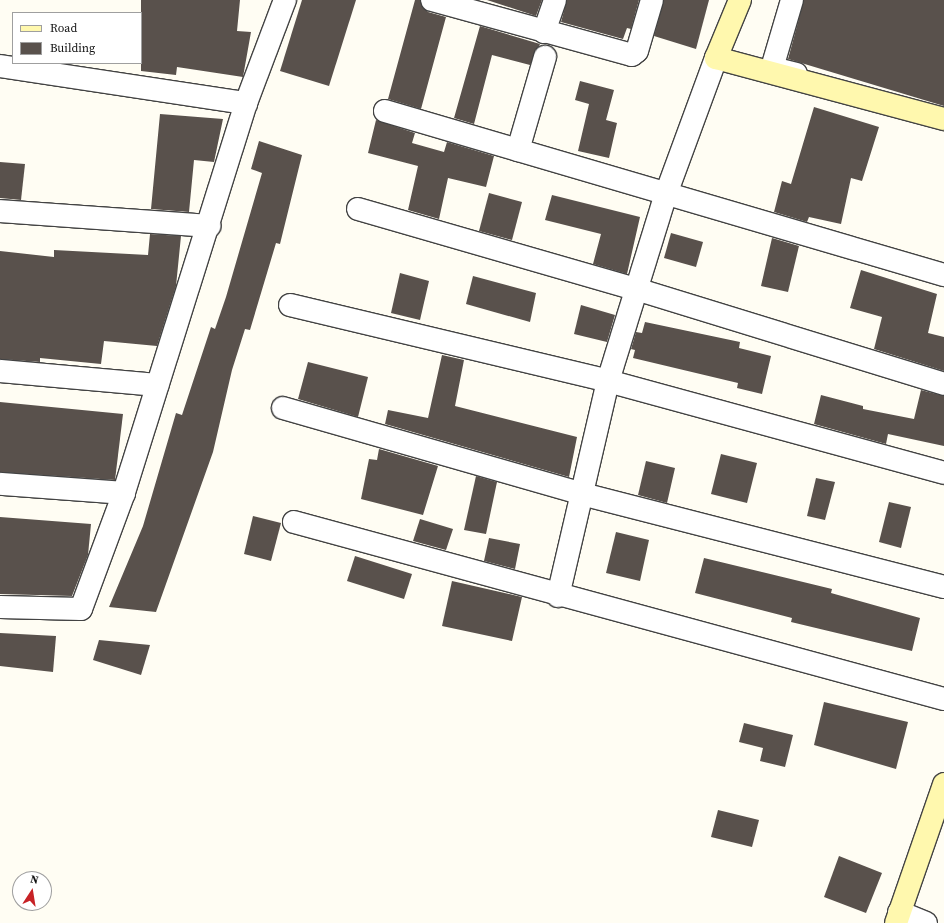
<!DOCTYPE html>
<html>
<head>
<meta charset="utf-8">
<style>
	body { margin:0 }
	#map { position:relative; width:944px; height:923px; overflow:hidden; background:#fffdf3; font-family:"Source Serif 4",serif }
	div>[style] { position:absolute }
	.building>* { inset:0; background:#59514c }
	.roads { filter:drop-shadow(1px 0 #434343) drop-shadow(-1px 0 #434343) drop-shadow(0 1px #434343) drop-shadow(0 -1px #434343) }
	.street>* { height:22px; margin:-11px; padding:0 11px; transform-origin:11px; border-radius:11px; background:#fff }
	.secondary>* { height:22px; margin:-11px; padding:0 11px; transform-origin:11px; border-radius:11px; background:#fff8ae }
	span { translate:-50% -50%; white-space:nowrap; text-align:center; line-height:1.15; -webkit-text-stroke:4px #fff; paint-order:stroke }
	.legend { position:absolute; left:12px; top:12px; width:130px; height:52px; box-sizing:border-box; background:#fff; border:1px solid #9f9f9f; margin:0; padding:5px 7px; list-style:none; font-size:12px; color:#101010 }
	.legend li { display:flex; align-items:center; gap:8px; height:20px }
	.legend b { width:20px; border:1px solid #9f9f9f }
	.north { position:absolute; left:12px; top:871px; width:40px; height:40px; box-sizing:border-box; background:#fff; border:1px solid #9f9f9f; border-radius:50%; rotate:12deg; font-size:11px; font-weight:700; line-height:16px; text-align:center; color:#101010 }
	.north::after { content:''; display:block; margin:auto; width:14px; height:18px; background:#c72226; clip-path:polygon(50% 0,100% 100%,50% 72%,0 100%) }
</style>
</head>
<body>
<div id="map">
	<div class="building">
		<i style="clip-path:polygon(141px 0,240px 0,237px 31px,251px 32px,243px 77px,177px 67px,176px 75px,141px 71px)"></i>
		<i style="clip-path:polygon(302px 0,356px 0,329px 86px,280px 71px)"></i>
		<i style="clip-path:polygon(415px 0,420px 0,428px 12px,446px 17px,421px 109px,388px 99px)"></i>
		<i style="clip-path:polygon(487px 0,542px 0,536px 16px)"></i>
		<i style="clip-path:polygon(567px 0,639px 0,631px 29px,627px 28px,623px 39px,561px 22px)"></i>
		<i style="clip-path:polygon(664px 0,709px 0,696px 49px,654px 36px)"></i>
		<i style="clip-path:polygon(804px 0,944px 0,944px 106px,788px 59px)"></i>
		<i style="clip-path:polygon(480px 26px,540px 44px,530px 65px,492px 55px,474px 124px,454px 118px)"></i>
		<i style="clip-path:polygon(580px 81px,614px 90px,606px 120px,617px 123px,609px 158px,578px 151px,589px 104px,575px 100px)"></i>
		<i style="clip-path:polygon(814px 107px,879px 127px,862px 181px,851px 178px,841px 224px,809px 217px,807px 222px,774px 212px,782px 181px,791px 184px)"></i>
		<i style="clip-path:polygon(160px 114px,223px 119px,214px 162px,194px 160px,189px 212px,151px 209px)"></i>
		<i style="clip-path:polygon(376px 120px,415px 133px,412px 143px,444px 152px,447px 142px,494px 156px,486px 187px,448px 178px,439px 219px,408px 210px,418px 166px,368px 153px)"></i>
		<i style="clip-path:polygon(259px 141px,302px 155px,280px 244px,276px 243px,250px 330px,245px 329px,232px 370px,213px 452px,156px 612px,109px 607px,143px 526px,176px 413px,182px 415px,211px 327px,215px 329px,226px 297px,262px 173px,251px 169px)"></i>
		<i style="clip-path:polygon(0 162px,25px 164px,21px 200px,0 198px)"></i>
		<i style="clip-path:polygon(489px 193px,522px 202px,512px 240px,479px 231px)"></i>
		<i style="clip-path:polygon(552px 195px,640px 217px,627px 274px,593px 264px,601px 234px,545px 220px)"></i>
		<i style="clip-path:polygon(671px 233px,703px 242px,696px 267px,664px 258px)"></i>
		<i style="clip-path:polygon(150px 234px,181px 236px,176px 286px,157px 346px,104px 341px,101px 364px,40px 358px,40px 362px,0 359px,0 251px,54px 257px,54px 250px,148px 255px)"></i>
		<i style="clip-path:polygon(772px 238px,799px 246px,788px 292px,761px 286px)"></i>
		<i style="clip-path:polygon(861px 270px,937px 294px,928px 333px,944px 337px,944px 371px,874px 349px,882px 317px,850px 308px)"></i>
		<i style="clip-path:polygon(400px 273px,429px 281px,420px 320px,391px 313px)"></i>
		<i style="clip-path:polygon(473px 276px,536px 293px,530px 322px,466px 304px)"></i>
		<i style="clip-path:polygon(581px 305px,615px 315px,607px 342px,574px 334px)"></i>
		<i style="clip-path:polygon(645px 322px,740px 342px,739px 348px,771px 356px,762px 394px,737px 388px,738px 383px,633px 358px,635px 350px,631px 349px,636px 332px,642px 333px)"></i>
		<i style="clip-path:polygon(442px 355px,464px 360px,455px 406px,577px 437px,569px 477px,385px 424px,388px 410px,428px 418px)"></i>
		<i style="clip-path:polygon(308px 362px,368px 377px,358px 417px,298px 399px)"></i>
		<i style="clip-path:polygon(921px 390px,944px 396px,944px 446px,888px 434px,886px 444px,814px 424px,821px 395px,863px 406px,863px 409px,914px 419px)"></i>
		<i style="clip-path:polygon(0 402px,123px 414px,115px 480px,0 472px)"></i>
		<i style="clip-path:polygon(379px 449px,438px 466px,423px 515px,361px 499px,369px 459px,377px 460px)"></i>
		<i style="clip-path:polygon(721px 454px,757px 463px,747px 503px,711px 494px)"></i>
		<i style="clip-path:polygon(646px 461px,675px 468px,667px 503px,638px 495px)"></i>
		<i style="clip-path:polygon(476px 476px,497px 482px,486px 534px,464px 530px)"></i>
		<i style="clip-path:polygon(816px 478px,835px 482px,825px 520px,807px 516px)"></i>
		<i style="clip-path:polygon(889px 502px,911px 507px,901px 548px,879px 542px)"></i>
		<i style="clip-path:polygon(253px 516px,281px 523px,271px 561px,244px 554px)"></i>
		<i style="clip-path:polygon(0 517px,91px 524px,88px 555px,72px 596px,0 594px)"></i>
		<i style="clip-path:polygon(420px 519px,453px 529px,446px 550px,413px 541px)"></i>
		<i style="clip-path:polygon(616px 532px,649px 540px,640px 581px,606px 573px)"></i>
		<i style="clip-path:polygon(489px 538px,520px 544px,515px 569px,484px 561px)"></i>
		<i style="clip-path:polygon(355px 556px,412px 574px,404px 599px,347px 581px)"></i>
		<i style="clip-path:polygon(704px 558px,832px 589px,831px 593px,920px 618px,912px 651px,791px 622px,792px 618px,695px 593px)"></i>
		<i style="clip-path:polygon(452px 581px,522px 597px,512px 641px,442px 626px)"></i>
		<i style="clip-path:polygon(0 633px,56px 636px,53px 672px,0 666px)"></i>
		<i style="clip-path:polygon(99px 640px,150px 645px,141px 675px,93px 660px)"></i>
		<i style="clip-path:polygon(824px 702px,908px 722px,896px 769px,814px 745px)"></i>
		<i style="clip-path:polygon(744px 723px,793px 735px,785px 767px,760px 761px,763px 748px,739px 742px)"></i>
		<i style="clip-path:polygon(718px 810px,759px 820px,752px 847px,711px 837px)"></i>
		<i style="clip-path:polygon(839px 856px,882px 873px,866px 913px,824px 897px)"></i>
	</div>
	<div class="roads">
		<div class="street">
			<i style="left:432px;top:0;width:207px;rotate:15.4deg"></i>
			<i style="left:632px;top:55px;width:6px;rotate:-39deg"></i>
			<i style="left:637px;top:51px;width:53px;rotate:-73.6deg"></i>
			<i style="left:792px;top:0;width:71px;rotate:106.4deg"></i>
			<i style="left:772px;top:68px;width:25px;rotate:14deg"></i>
			<i style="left:544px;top:32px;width:34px;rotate:-71deg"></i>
			<i style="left:0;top:66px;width:249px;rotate:8.6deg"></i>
			<i style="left:246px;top:103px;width:409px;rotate:107.4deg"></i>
			<i style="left:124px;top:493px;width:124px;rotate:-175.8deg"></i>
			<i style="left:246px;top:103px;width:110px;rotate:-69.3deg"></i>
			<i style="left:385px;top:111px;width:583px;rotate:16.35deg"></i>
			<i style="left:518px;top:150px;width:97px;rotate:-73.8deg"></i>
			<i style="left:358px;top:209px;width:289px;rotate:16.1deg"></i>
			<i style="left:636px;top:289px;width:322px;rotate:17.1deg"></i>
			<i style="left:0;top:211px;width:210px;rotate:4.1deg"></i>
			<i style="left:290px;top:305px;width:327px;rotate:13.4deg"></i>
			<i style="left:608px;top:381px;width:348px;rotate:15.3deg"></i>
			<i style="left:0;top:371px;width:158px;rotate:5.1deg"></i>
			<i style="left:283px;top:408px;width:311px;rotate:16deg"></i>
			<i style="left:582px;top:494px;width:374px;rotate:14.4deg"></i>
			<i style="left:294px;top:522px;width:674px;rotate:15.23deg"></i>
			<i style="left:558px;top:596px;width:221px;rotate:-76.9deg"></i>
			<i style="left:608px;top:381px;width:196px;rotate:-72.8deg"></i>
			<i style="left:666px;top:194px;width:145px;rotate:-69.8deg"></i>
			<i style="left:0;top:607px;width:81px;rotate:1.4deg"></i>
			<i style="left:81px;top:609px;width:124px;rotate:-69.7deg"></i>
			<i style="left:899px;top:912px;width:29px;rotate:22deg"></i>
		</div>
		<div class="secondary">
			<i style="left:740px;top:0;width:63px;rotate:112.5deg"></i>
			<i style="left:716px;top:58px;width:236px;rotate:15deg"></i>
			<i style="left:896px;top:923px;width:147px;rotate:-70.9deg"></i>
		</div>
	</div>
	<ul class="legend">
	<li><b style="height:5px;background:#fff8ae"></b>Road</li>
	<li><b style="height:11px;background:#59514c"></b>Building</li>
	</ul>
	<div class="north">N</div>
</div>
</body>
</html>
